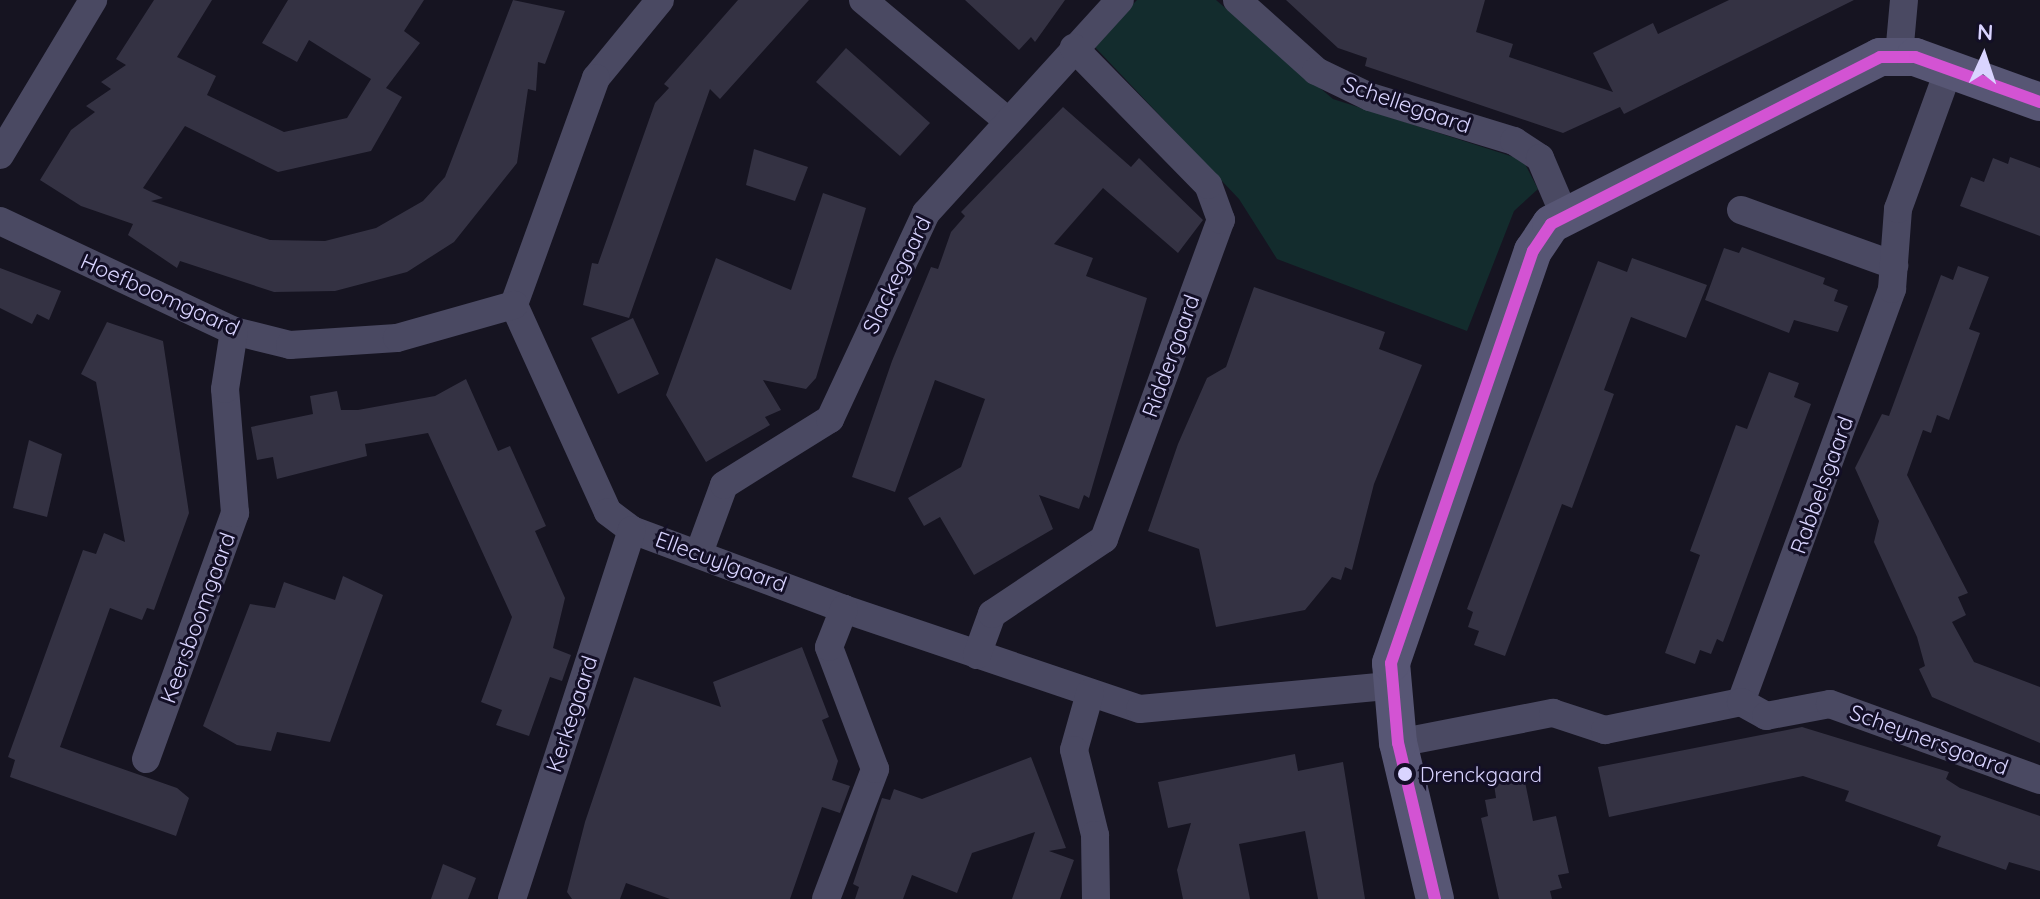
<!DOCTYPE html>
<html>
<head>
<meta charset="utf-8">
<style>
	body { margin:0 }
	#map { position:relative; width:2040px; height:899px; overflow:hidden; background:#161421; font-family:Quicksand,sans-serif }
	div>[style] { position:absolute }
	.green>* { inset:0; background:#132c2d }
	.building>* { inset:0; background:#343243 }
	.street>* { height:28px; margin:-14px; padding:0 14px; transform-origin:14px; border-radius:14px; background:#4a4962 }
	.secondary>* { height:38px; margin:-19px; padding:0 19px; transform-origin:19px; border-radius:19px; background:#575674 }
	.bus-1>* { height:12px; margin:-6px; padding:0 6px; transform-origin:6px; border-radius:6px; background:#d353d3 }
	.dots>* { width:22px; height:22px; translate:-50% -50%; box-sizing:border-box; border:4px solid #130f26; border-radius:50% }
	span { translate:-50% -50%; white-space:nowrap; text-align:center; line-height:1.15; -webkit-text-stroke:6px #130f26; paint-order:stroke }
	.bus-label { font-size:20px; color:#d9d4ff }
	.left { translate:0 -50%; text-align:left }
	.street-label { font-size:22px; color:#d9d4ff }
	.north { position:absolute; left:1944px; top:16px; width:80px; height:80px; -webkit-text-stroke:6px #130f26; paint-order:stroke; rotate:3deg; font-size:22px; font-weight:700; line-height:32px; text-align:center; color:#d9d4ff }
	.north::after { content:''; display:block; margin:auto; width:28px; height:36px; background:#d9d4ff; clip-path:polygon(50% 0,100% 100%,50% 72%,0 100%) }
</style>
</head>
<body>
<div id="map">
	<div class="green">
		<i style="clip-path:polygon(1137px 0,1216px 0,1333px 99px,1523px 160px,1538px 189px,1514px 211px,1467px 331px,1277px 259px,1239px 199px,1093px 45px)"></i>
	</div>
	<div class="building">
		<i style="clip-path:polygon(154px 0,212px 0,177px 57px,216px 76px,207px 95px,284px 132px,347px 118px,371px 79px,309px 40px,297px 62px,262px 43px,288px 0,424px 0,404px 31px,420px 43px,386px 88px,402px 97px,371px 151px,278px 172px,185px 126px,143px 188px,163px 198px,151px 201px,270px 240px,325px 241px,376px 228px,423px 201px,445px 177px,513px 0,565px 11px,545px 64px,538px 62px,536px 91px,528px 89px,517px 163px,454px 242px,407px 272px,335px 291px,274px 292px,180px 261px,177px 268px,128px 235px,133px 224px,81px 206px,40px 180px,71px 130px,95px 112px,86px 106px,111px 89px,101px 82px,126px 65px,116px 59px)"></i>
		<i style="clip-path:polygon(738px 0,809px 0,720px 99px,710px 89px,629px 318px,583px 305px,592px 263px,598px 264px,655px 103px,669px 88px,664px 84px)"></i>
		<i style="clip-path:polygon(965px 0,1065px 0,1035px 42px,1031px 37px,1019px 50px)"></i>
		<i style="clip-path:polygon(1286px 0,1485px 0,1476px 32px,1513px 44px,1509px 57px,1613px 92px,1593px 53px,1653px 23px,1658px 34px,1729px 0,1854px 0,1624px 114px,1620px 107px,1563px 133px,1365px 66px,1367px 58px,1338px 48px)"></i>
		<i style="clip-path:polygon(846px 48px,930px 123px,900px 156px,816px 82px)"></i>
		<i style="clip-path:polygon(1063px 107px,1131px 167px,1139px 158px,1203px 220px,1178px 253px,1103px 188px,1054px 244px,1093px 258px,1086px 276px,1147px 298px,1089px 498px,1084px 495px,1079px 509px,1039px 495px,1053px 529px,974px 575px,940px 517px,924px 526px,908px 498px,961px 467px,985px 399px,935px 380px,895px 492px,852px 477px,892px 361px,931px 267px,938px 269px,951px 232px,965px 216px,961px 212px)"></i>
		<i style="clip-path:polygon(754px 149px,808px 167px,795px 201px,746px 185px)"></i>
		<i style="clip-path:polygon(2010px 157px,2040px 168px,2040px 236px,1960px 206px,1971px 177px,1984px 182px,1993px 158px,2008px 164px)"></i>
		<i style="clip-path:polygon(823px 193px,866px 208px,816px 378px,806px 389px,763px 380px,781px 410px,765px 417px,770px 425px,706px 462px,666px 395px,716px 258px,791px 290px)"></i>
		<i style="clip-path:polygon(1742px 247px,1825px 278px,1823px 284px,1838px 290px,1834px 301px,1848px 306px,1838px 332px,1794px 320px,1789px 333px,1705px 300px,1724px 248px,1739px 253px)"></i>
		<i style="clip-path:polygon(1632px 258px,1707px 285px,1686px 338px,1631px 317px,1604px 390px,1614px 394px,1598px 438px,1572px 508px,1562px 504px,1505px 656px,1474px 645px,1479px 631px,1468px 627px,1473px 612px,1467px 609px,1598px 261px,1627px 272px)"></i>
		<i style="clip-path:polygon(1958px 266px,1989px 277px,1969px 329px,1980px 333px,1949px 420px,1937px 415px,1931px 433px,1923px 430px,1907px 475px,1968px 593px,1958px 597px,1966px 615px,1952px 622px,1974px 662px,2040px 687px,2040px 743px,1932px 697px,1919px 669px,1925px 666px,1917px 637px,1874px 542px,1879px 521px,1855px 468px,1882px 414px,1889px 416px,1941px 275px,1953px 280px)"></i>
		<i style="clip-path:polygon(0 268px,61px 291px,49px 320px,37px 314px,32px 324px,0 308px)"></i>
		<i style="clip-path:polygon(1254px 287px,1385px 332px,1379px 349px,1422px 365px,1374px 484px,1352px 570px,1345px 567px,1341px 580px,1332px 577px,1305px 610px,1216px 627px,1199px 549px,1148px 531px,1178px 444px,1207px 378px,1226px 367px)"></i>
		<i style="clip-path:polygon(633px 318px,659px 374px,618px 394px,591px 338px)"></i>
		<i style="clip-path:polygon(107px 322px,163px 341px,189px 513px,154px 610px,147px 608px,142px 620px,110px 608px,60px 747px,177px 788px,189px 798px,176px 836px,10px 777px,15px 760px,8px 757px,83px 550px,96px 554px,104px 533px,125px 542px,96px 382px,81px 374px)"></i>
		<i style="clip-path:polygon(1769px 372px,1799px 383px,1794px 397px,1811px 404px,1723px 642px,1717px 639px,1711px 654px,1700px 650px,1695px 664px,1665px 653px,1700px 555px,1690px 551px,1736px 425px,1747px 429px)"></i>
		<i style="clip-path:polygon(466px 379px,498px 451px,510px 446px,546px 526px,535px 531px,565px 598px,553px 648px,571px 655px,562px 681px,550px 677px,529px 736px,496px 725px,502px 710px,481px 702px,512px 617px,428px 433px,365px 444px,367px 456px,277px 479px,273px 457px,257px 460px,251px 427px,313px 414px,310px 396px,337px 391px,341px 410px,358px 410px,435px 396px)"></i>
		<i style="clip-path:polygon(29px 440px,62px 454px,47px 517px,13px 508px)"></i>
		<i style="clip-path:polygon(343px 576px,383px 595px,330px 742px,277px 732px,271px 751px,237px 745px,203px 726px,250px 604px,275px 608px,284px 582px,335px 600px)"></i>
		<i style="clip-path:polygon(802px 647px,829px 717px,822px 720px,838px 761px,832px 780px,850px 786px,840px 813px,822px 807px,790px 899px,670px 899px,626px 883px,620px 899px,572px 899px,567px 892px,585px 822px,634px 677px,721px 707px,713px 682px)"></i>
		<i style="clip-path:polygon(1802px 727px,1949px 772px,1946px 779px,1960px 788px,2040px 816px,2040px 871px,2009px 862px,2006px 870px,1937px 846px,1941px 836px,1845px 801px,1849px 791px,1803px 776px,1609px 817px,1598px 767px)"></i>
		<i style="clip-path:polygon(1295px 754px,1298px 771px,1343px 762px,1365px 899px,1318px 899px,1305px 831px,1239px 844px,1250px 899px,1183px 899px,1177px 870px,1191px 823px,1168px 828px,1158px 782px)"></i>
		<i style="clip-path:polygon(1031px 757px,1066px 848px,1049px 851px,1074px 860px,1060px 899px,1012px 899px,1035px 832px,972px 853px,957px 893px,912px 875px,903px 899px,855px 899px,859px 887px,853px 884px,882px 798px,890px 800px,894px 789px,922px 799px)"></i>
		<i style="clip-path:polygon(1524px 777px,1533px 821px,1556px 816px,1569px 873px,1558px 875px,1562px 888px,1550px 891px,1552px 899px,1499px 899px,1481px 818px,1488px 816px,1485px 800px,1496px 798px,1494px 784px)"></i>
		<i style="clip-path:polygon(443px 864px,476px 878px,468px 899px,431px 899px)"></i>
	</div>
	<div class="street">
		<i style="left:660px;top:0;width:101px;rotate:129.4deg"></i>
		<i style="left:596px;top:78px;width:241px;rotate:109.9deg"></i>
		<i style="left:514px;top:305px;width:227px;rotate:65.6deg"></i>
		<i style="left:608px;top:512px;width:30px;rotate:37deg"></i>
		<i style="left:632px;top:530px;width:226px;rotate:20.4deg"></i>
		<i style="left:844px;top:609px;width:312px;rotate:18.7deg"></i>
		<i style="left:1140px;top:709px;width:250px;rotate:-5.3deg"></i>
		<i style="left:863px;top:0;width:190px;rotate:39.9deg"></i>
		<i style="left:1237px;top:0;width:106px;rotate:41.9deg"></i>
		<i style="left:1316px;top:71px;width:60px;rotate:25.7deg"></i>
		<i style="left:1370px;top:97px;width:151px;rotate:17deg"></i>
		<i style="left:1514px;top:141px;width:31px;rotate:33deg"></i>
		<i style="left:1540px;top:158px;width:59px;rotate:66.9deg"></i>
		<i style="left:1899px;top:55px;width:55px;rotate:-84.8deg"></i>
		<i style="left:0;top:155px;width:181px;rotate:-59deg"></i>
		<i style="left:1741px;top:210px;width:163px;rotate:19.8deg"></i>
		<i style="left:0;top:221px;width:259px;rotate:25.2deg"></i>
		<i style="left:234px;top:331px;width:58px;rotate:14deg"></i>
		<i style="left:290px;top:345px;width:107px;rotate:-3.7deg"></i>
		<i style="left:397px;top:338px;width:122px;rotate:-15.8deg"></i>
		<i style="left:699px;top:553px;width:72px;rotate:-69.8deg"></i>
		<i style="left:724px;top:485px;width:125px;rotate:-31.9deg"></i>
		<i style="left:830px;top:419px;width:227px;rotate:-65deg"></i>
		<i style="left:926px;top:213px;width:288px;rotate:-47.7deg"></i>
		<i style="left:977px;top:655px;width:44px;rotate:-69.9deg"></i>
		<i style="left:992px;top:614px;width:135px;rotate:-33.8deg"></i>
		<i style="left:1104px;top:539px;width:340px;rotate:-69.9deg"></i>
		<i style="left:1221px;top:220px;width:37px;rotate:-110deg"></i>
		<i style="left:1208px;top:185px;width:192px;rotate:-134.4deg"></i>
		<i style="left:1090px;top:693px;width:59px;rotate:105.7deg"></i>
		<i style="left:1074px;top:750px;width:88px;rotate:76.1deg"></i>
		<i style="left:1095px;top:835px;width:64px;rotate:89.1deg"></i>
		<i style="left:1741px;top:702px;width:440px;rotate:-69.9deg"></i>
		<i style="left:1892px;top:289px;width:80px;rotate:-85.7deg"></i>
		<i style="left:1898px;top:209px;width:149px;rotate:-70deg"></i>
		<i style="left:1398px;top:743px;width:158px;rotate:-11deg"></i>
		<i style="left:1553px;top:713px;width:55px;rotate:18.1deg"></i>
		<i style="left:1605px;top:730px;width:139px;rotate:-11.6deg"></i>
		<i style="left:1741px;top:702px;width:29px;rotate:29deg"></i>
		<i style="left:1766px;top:716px;width:65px;rotate:-10.6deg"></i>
		<i style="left:1830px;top:704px;width:223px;rotate:19.9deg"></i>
		<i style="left:146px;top:759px;width:262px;rotate:-70.1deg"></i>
		<i style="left:235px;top:513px;width:124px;rotate:-94.6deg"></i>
		<i style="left:225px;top:389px;width:59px;rotate:-81.2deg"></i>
		<i style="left:512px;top:899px;width:388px;rotate:-72deg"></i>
		<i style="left:826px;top:899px;width:139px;rotate:-69.3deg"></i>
		<i style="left:875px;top:769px;width:130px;rotate:-110.7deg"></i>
		<i style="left:829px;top:647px;width:41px;rotate:-68.5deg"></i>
	</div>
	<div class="secondary">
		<i style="left:1435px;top:899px;width:160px;rotate:-103.3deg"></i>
		<i style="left:1398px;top:743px;width:80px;rotate:-95deg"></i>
		<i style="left:1391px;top:663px;width:436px;rotate:-71deg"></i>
		<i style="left:1533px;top:251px;width:32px;rotate:-56deg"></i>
		<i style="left:1551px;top:224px;width:369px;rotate:-26.9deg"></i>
		<i style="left:1880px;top:57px;width:35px"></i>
		<i style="left:1915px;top:57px;width:133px;rotate:19.8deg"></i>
	</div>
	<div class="bus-1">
		<i style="left:1435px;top:899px;width:160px;rotate:-103.3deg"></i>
		<i style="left:1398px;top:743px;width:80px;rotate:-95deg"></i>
		<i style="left:1391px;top:663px;width:436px;rotate:-71deg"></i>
		<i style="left:1533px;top:251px;width:32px;rotate:-56deg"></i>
		<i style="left:1551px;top:224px;width:369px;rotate:-26.9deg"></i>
		<i style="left:1880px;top:57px;width:35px"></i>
		<i style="left:1915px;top:57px;width:133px;rotate:19.8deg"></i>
	</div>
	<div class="dots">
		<i style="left:1405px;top:774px;background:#d9d4ff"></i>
	</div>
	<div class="bus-label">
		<span class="left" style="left:1420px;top:774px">Drenckgaard</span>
	</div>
	<div class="street-label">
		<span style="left:1407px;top:105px;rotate:19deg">Schellegaard</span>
		<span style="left:897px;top:275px;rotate:-64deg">Slackegaard</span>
		<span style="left:160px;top:295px;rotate:24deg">Hoefboomgaard</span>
		<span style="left:1171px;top:356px;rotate:-70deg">Riddergaard</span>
		<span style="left:1822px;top:485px;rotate:-70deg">Rabbelsgaard</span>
		<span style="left:721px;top:562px;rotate:20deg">Ellecuylgaard</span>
		<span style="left:198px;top:618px;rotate:-70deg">Keersboomgaard</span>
		<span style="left:572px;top:714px;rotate:-72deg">Kerkegaard</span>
		<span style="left:1929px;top:740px;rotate:20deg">Scheynersgaard</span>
	</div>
	<div class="north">N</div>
</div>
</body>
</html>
